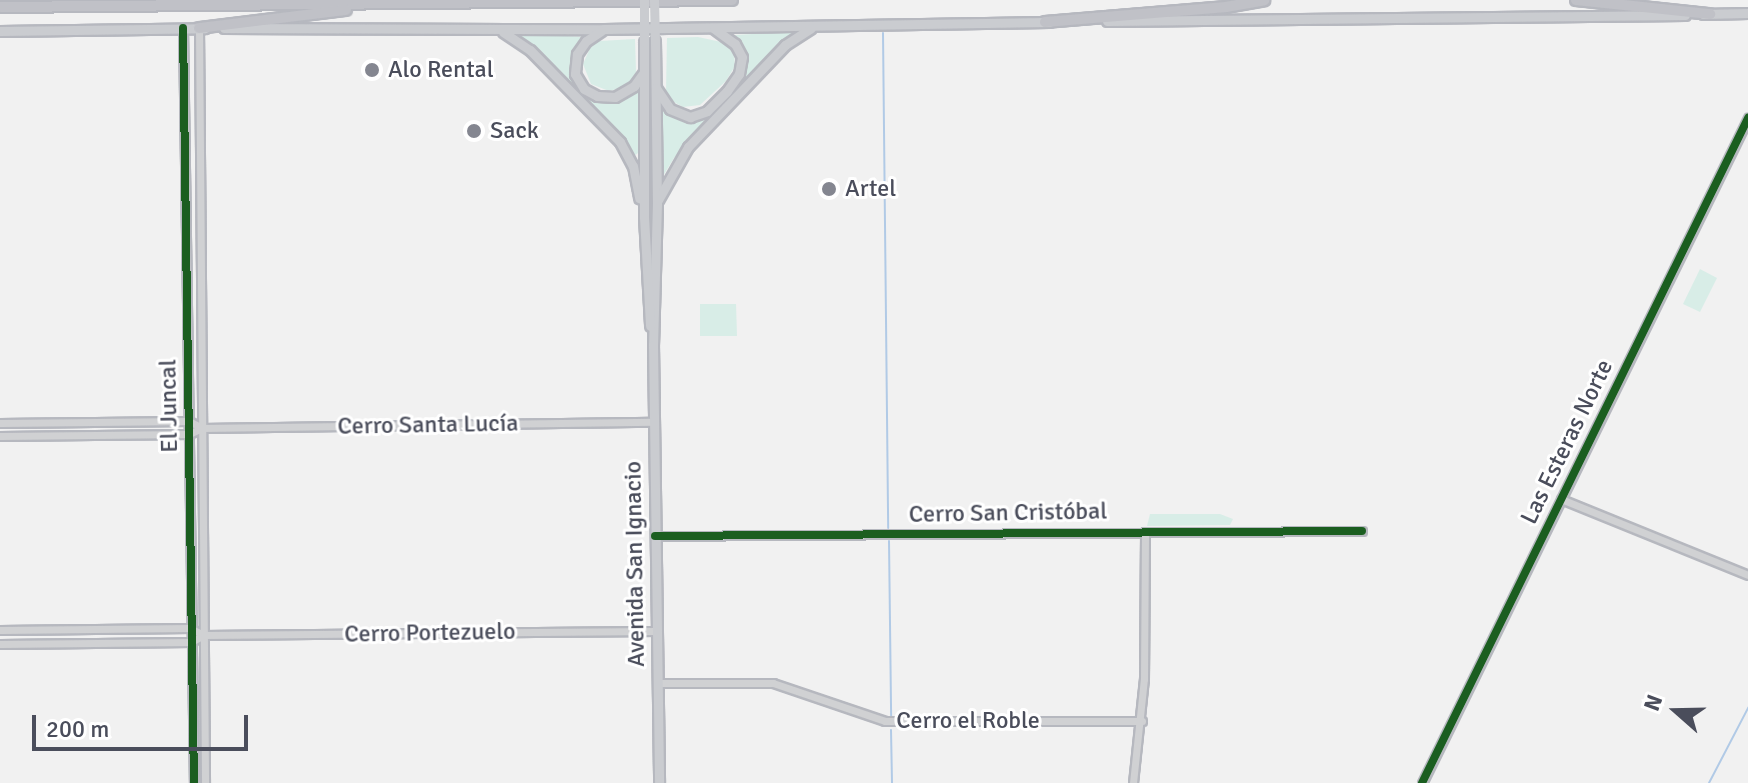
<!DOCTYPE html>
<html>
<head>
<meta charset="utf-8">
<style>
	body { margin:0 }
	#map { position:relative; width:1748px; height:783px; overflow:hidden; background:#f1f1f1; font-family:Signika,sans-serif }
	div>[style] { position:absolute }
	.green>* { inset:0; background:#d8ede7 }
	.stream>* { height:2px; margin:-1px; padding:0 1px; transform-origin:1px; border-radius:1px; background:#b1cae6 }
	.roads { filter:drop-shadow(2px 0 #b6b8bf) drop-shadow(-2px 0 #b6b8bf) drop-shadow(0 2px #b6b8bf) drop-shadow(0 -2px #b6b8bf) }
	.minor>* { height:7px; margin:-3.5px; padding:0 3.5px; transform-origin:3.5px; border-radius:3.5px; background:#d0d1d3 }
	.major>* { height:9px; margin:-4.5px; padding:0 4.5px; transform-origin:4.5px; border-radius:4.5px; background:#caccd0 }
	.highway>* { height:10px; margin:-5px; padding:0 5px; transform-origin:5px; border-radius:5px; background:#c0c1c7 }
	.major-bridge>* { height:9px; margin:-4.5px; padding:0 4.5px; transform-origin:4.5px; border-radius:4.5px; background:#caccd0 }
	.cycleway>* { height:8px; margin:-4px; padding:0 4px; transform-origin:4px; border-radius:4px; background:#1b5e20 }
	.dots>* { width:22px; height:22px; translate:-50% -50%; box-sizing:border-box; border:4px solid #fff; border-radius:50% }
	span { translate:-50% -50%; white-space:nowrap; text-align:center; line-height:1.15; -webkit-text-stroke:6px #fff; paint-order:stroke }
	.poi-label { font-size:24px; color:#4a4d5b }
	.left { translate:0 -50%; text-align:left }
	.street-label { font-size:24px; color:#4a4d5b }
	.north { position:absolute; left:1636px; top:671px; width:80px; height:80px; -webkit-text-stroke:6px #fff; paint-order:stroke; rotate:290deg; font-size:22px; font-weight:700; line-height:32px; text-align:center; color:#4a4d5b }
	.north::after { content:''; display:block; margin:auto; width:28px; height:36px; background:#4a4d5b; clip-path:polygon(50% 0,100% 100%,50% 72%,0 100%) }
	.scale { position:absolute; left:32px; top:715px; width:216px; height:36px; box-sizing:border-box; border:4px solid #4a4d5b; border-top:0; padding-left:10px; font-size:24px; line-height:28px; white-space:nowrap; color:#4a4d5b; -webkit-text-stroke:6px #fff; paint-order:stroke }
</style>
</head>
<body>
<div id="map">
	<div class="green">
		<i style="clip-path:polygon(798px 31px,759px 67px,674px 158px,663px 176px,663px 110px,687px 122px,699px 121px,712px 114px,744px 78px,746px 51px,735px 35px)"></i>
		<i style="clip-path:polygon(518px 33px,584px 37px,576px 46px,570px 70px,578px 87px,592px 99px,613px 102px,638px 88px,638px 153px,634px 156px,618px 134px)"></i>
		<i style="clip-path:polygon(698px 37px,726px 43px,734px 53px,735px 66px,726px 81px,700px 105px,683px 107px,672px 101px,666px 91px,667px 38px)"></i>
		<i style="clip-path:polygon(635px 39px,636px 72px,631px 81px,625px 87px,609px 91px,591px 84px,583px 64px,591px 46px,599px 41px)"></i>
		<i style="clip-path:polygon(1700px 269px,1717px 278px,1700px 312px,1683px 304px)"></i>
		<i style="clip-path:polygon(700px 304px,736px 304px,737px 336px,700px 336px)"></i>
		<i style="clip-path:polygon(1150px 514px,1220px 514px,1233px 519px,1230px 525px,1147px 526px)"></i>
	</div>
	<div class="stream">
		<i style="left:883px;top:33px;width:495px;rotate:89.4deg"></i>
		<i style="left:889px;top:541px;width:176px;rotate:89.3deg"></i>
		<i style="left:891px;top:730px;width:53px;rotate:88.9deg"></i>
		<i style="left:1709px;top:783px;width:85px;rotate:-62.5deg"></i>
	</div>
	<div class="roads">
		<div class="minor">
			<i style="left:183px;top:28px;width:755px;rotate:89.17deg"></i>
			<i style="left:199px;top:28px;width:755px;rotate:89.54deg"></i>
			<i style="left:0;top:423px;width:189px;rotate:-0.6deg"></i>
			<i style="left:189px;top:421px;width:15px;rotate:28deg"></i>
			<i style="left:0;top:436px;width:189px;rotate:-0.6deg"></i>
			<i style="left:189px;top:434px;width:14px;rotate:-25deg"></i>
			<i style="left:202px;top:428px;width:452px;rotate:-0.8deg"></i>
			<i style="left:1561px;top:499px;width:202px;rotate:22.1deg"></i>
			<i style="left:655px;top:536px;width:707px;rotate:-0.41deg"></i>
			<i style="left:0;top:630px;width:190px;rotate:-0.6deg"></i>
			<i style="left:190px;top:628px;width:16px;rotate:27deg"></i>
			<i style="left:0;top:644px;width:191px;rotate:-0.6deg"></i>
			<i style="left:191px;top:642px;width:15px;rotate:-28deg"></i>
			<i style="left:204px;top:635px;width:452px;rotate:-0.5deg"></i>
			<i style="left:657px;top:683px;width:116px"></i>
			<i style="left:773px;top:683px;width:118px;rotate:18.7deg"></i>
			<i style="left:885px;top:721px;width:257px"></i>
			<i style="left:1133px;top:783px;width:105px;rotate:-84deg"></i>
			<i style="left:1144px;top:679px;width:147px;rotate:-89.6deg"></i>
			<i style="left:1422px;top:783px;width:741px;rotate:-63.88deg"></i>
		</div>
		<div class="major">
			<i style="left:1703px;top:14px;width:45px;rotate:-1.3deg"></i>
			<i style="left:1107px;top:21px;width:578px;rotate:-0.59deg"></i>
			<i style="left:224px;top:28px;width:380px;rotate:0.2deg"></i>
			<i style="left:604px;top:29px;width:445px;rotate:-0.9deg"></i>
			<i style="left:0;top:31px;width:205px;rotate:-0.8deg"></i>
			<i style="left:601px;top:31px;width:18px;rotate:146deg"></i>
			<i style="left:586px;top:41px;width:16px;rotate:125deg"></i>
			<i style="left:577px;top:54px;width:20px;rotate:96deg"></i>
			<i style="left:575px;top:74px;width:17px;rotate:59deg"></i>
			<i style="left:584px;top:89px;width:15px;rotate:28deg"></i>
			<i style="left:597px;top:96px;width:18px;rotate:3deg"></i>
			<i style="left:615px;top:97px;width:22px;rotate:-30deg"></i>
			<i style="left:634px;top:86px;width:17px;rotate:-54deg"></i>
			<i style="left:503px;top:32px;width:32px;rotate:34deg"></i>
			<i style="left:530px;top:50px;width:129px;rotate:45.6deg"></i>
			<i style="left:620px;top:142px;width:27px;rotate:62deg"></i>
			<i style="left:633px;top:166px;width:33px;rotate:79deg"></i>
			<i style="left:655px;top:41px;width:162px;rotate:89.3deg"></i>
			<i style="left:657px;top:203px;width:142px;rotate:91.6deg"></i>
			<i style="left:653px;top:345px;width:438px;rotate:89.2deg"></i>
			<i style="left:644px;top:42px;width:175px;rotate:90deg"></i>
			<i style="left:644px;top:217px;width:109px;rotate:86.8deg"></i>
			<i style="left:656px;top:88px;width:25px;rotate:56deg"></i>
			<i style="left:670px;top:109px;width:22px;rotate:22deg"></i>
			<i style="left:690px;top:117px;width:18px;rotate:-19deg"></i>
			<i style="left:707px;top:111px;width:28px;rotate:-45deg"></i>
			<i style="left:727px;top:91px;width:21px;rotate:-55deg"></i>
			<i style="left:739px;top:74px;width:17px;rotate:-80deg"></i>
			<i style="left:742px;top:57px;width:15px;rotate:-118deg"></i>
			<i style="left:735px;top:44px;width:26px;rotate:-144deg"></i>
			<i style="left:658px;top:200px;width:61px;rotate:-60.5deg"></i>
			<i style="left:688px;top:147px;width:141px;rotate:-46.4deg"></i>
			<i style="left:785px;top:45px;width:31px;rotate:-33deg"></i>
		</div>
		<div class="highway">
			<i style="left:1576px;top:0;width:135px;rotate:6deg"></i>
			<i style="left:0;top:7px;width:732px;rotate:-0.55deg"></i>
			<i style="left:1045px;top:22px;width:182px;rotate:-4.7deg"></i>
			<i style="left:1226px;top:7px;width:39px;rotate:-10deg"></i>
			<i style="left:199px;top:28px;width:148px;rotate:-7deg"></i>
		</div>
	</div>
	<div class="major-bridge">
		<i style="left:644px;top:0;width:42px;rotate:90deg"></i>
		<i style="left:654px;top:0;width:41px;rotate:88.6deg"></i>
	</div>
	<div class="cycleway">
		<i style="left:183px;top:28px;width:755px;rotate:89.17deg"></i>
		<i style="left:655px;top:536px;width:707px;rotate:-0.41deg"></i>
		<i style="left:1422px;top:783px;width:741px;rotate:-63.88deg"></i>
	</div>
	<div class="dots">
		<i style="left:372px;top:70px;background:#848690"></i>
		<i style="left:474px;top:131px;background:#848690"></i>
		<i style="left:829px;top:189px;background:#848690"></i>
	</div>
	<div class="poi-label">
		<span class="left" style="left:388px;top:70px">Alo Rental</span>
		<span class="left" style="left:490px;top:131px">Sack</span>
		<span class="left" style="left:845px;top:189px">Artel</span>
	</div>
	<div class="street-label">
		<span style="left:169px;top:406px;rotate:-91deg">El Juncal</span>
		<span style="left:428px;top:425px;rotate:-1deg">Cerro Santa Lucía</span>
		<span style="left:1567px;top:442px;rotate:-64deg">Las Esteras Norte</span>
		<span style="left:1008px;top:513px;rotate:-1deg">Cerro San Cristóbal</span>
		<span style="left:635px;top:564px;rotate:-91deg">Avenida San Ignacio</span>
		<span style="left:430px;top:633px;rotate:-1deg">Cerro Portezuelo</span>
		<span style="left:968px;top:721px">Cerro el Roble</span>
	</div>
	<div class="north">N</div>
	<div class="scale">200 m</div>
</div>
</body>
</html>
